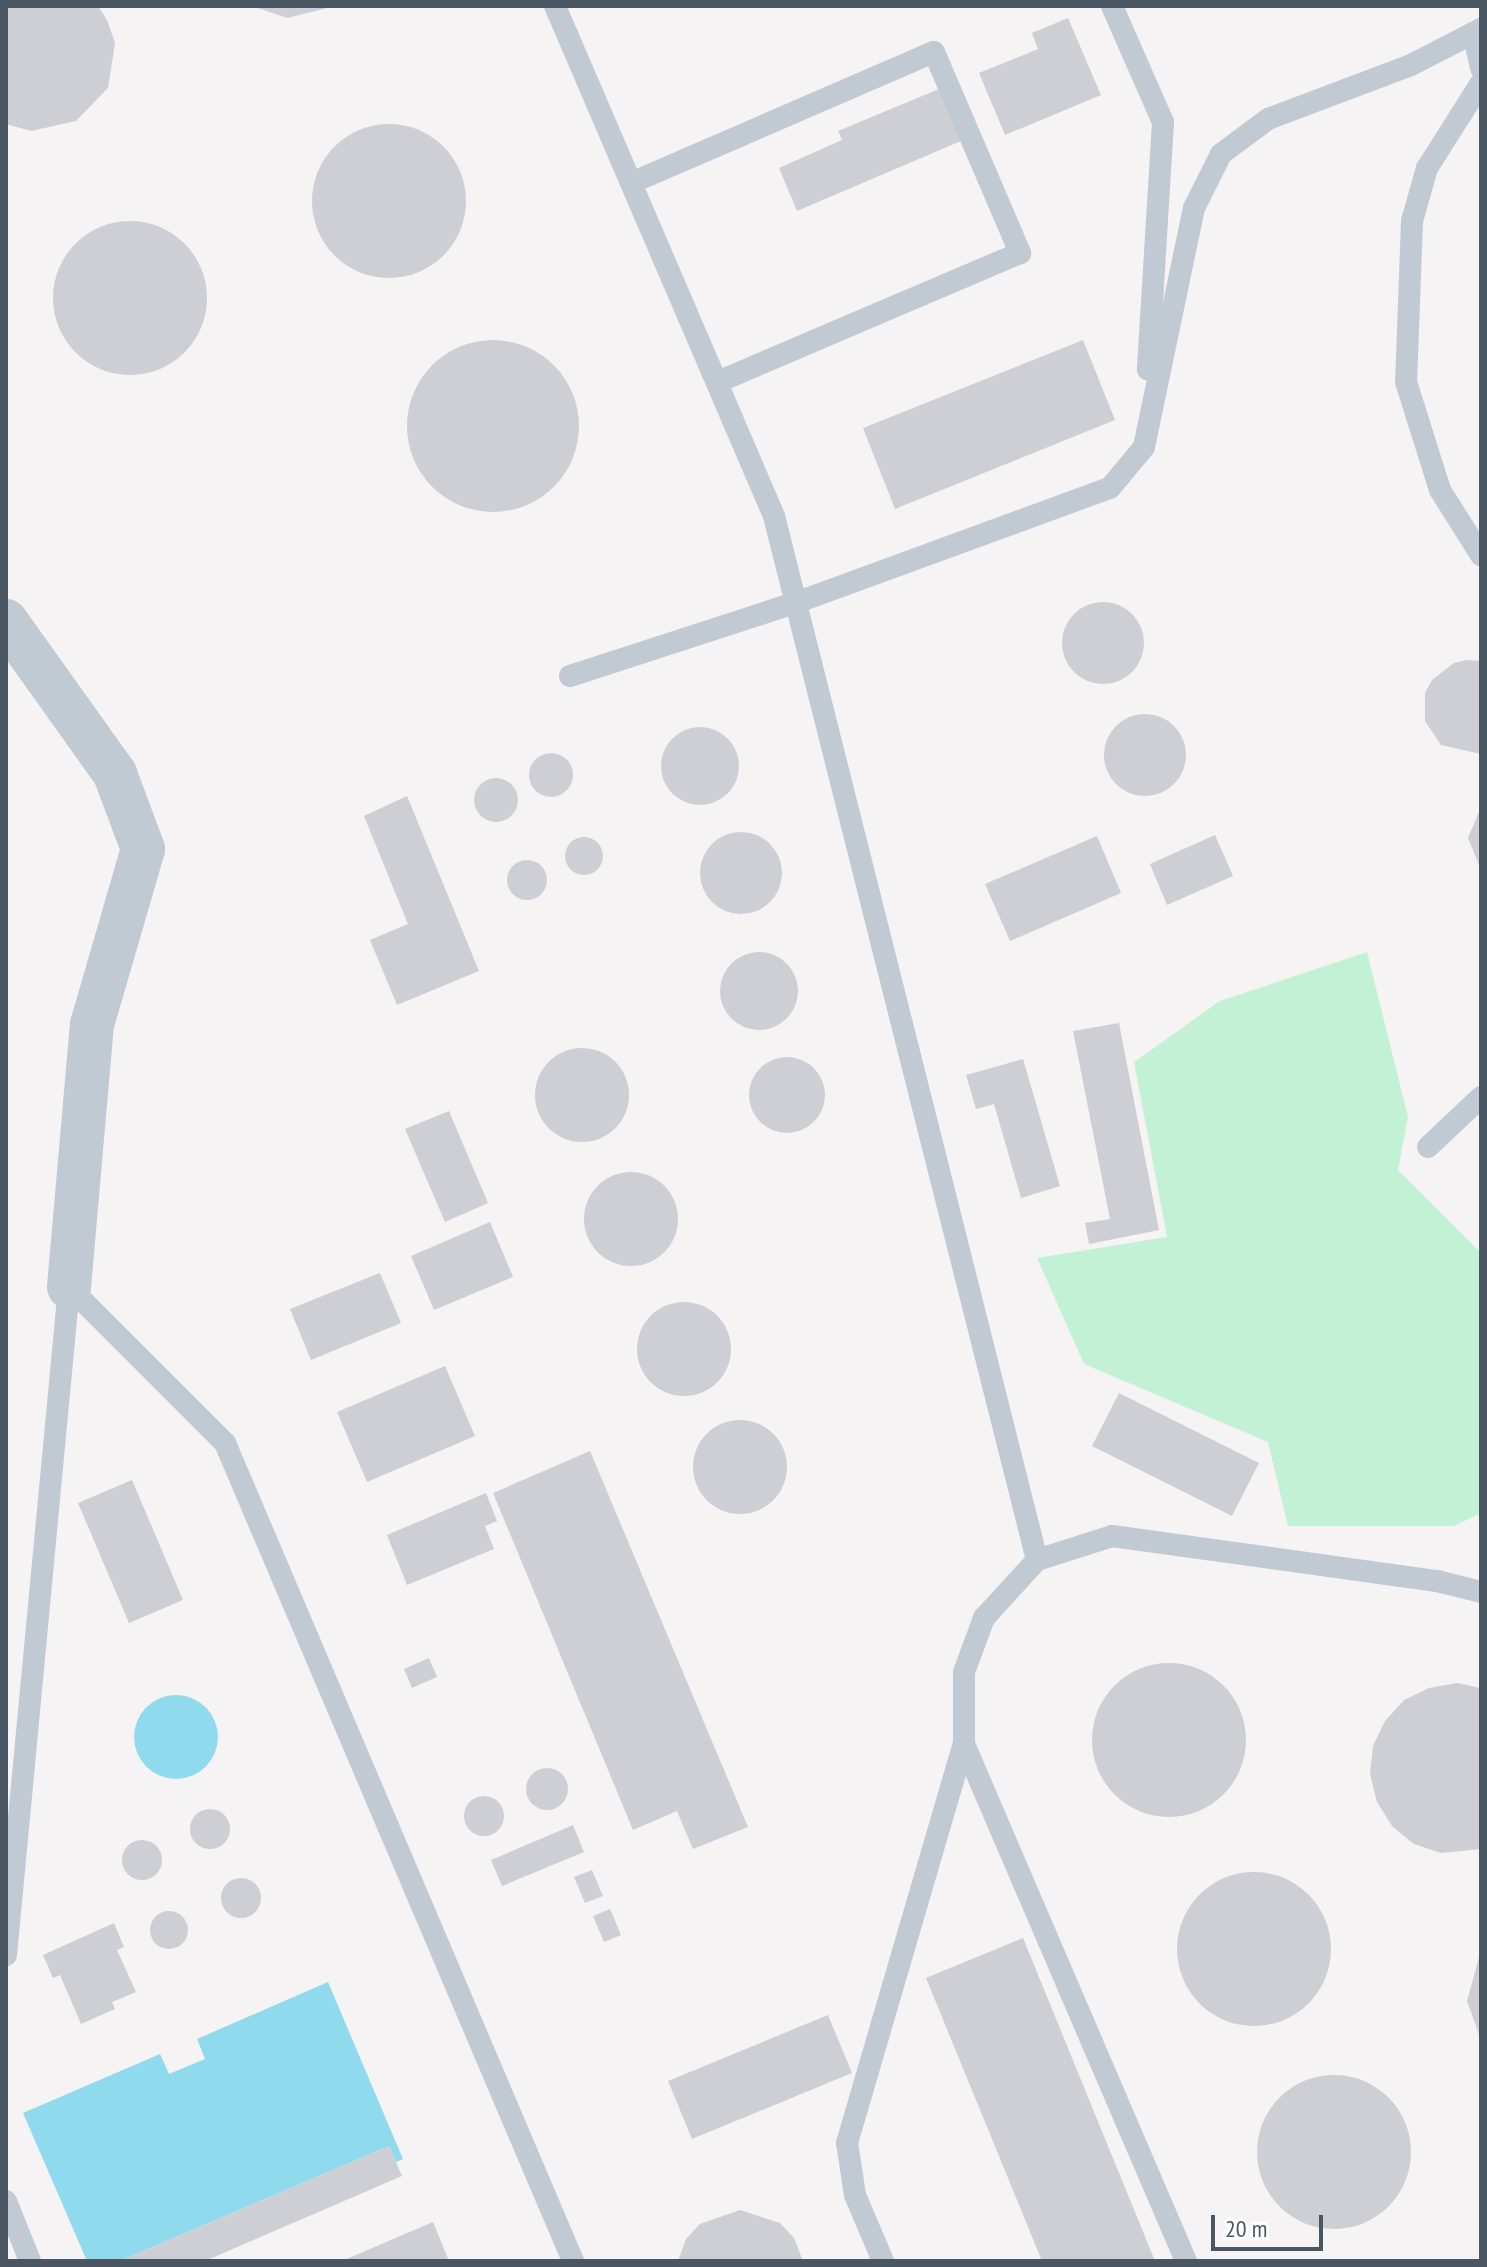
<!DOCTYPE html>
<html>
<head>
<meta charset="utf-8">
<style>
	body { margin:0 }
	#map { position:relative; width:1487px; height:2267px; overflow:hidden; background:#f5f3f3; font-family:"PT Sans Narrow",sans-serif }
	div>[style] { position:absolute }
	.green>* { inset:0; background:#c3f1d5 }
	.water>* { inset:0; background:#90daee }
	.round { border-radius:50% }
	.building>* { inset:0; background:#cdcfd5 }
	.lane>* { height:22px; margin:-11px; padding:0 11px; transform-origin:11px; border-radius:11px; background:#c1cad2 }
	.street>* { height:44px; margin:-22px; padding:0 22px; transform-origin:22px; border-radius:22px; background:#c1cad2 }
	span { translate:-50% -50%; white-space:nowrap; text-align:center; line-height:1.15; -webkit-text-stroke:7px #fff; paint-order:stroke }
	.frame { position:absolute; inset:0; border:8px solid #4a5661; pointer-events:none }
	.scale { position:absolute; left:1211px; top:2215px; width:112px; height:36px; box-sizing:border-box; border:4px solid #4a5661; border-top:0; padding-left:10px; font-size:24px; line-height:28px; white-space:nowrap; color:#4a5661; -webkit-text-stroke:6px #fff; paint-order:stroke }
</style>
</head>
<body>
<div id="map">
	<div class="green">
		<i style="clip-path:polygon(1367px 952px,1408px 1117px,1398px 1170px,1481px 1253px,1481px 1513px,1454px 1526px,1288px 1526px,1268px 1442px,1084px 1364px,1037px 1258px,1167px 1237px,1134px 1062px,1220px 1001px)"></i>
	</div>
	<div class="water">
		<i class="round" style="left:134px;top:1695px;width:84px;height:84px"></i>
		<i style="clip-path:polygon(328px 1982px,403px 2159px,396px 2162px,389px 2146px,120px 2261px,87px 2261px,23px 2113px,160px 2054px,169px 2074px,205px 2059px,197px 2039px)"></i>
	</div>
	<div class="building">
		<i style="clip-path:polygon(6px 6px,98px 6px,107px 20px,115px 43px,108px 88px,76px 121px,31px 131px,6px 124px)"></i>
		<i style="clip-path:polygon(252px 6px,336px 6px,287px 18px)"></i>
		<i style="clip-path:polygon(1068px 18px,1101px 95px,1005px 135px,979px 73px,1038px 49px,1032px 33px)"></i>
		<i style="clip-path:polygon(939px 89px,961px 141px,797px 211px,779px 168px,842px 140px,838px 131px)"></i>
		<i class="round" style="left:312px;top:124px;width:154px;height:154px"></i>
		<i class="round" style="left:53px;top:221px;width:154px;height:154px"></i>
		<i style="clip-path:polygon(1083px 340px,1115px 420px,895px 509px,863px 428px)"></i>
		<i class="round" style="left:407px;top:340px;width:172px;height:172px"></i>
		<i class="round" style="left:1062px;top:602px;width:82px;height:82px"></i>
		<i style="clip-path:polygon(1467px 660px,1481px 661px,1481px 754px,1441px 745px,1425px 721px,1425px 693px,1432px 680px,1454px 663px)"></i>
		<i class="round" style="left:1104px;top:714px;width:82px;height:82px"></i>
		<i class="round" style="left:661px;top:727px;width:78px;height:78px"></i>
		<i class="round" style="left:529px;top:753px;width:44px;height:44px"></i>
		<i class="round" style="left:474px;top:778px;width:44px;height:44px"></i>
		<i style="clip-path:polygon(407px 796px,479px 971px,397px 1005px,370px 940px,408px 924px,364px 816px)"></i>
		<i style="clip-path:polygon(1481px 807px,1481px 870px,1468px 838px)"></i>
		<i class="round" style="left:700px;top:832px;width:82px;height:82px"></i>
		<i style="clip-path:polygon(1215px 835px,1233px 876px,1167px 905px,1150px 864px)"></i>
		<i style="clip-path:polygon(1097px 836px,1121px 893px,1010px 941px,985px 884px)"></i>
		<i class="round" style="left:565px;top:837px;width:38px;height:38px"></i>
		<i class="round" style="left:507px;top:860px;width:40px;height:40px"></i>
		<i class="round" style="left:720px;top:952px;width:78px;height:78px"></i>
		<i style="clip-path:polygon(1119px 1023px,1159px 1230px,1089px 1244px,1085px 1223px,1110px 1219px,1073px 1031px)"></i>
		<i class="round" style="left:535px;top:1048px;width:94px;height:94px"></i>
		<i class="round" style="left:749px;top:1057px;width:76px;height:76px"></i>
		<i style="clip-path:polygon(1023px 1059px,1060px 1186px,1021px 1198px,994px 1104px,976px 1109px,966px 1075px)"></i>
		<i style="clip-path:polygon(449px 1111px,488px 1203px,445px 1222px,405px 1129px)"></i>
		<i class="round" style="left:584px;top:1172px;width:94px;height:94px"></i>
		<i style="clip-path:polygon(490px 1222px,513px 1277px,434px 1310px,411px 1256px)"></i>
		<i style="clip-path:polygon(380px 1273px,401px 1323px,311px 1360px,290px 1309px)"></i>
		<i class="round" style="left:637px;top:1302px;width:94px;height:94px"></i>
		<i style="clip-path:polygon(445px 1366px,475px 1436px,367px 1482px,337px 1412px)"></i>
		<i style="clip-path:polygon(1119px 1393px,1259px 1463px,1232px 1516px,1092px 1446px)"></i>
		<i class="round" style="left:693px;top:1420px;width:94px;height:94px"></i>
		<i style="clip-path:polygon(590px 1451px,748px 1827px,693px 1849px,677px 1811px,633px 1830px,493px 1493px)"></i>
		<i style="clip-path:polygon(132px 1480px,183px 1600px,129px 1623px,78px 1503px)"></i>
		<i style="clip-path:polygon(486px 1493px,497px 1521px,485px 1526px,494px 1549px,407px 1585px,387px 1535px)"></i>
		<i style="clip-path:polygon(429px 1658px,437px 1677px,412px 1688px,404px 1669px)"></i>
		<i class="round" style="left:1092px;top:1663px;width:154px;height:154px"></i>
		<i style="clip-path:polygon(1457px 1683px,1481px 1688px,1481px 1849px,1441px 1853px,1414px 1844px,1392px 1826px,1377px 1802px,1370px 1774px,1373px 1746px,1385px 1721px,1404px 1700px,1429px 1688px)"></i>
		<i class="round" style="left:526px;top:1768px;width:42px;height:42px"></i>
		<i class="round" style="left:464px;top:1796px;width:40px;height:40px"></i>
		<i class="round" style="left:190px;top:1809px;width:40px;height:40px"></i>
		<i style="clip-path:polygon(573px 1825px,584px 1852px,502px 1886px,491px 1860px)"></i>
		<i class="round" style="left:122px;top:1840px;width:40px;height:40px"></i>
		<i style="clip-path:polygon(592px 1870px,603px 1896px,585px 1903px,574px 1877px)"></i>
		<i class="round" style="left:1177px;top:1872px;width:154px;height:154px"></i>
		<i class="round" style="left:221px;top:1878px;width:40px;height:40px"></i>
		<i style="clip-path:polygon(610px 1909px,621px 1935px,604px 1942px,593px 1916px)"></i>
		<i class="round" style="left:150px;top:1911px;width:38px;height:38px"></i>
		<i style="clip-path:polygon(114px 1923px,124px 1947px,117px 1950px,136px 1992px,112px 2002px,115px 2009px,81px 2024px,60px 1975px,53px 1978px,43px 1955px)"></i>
		<i style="clip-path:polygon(1023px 1938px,1155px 2261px,1042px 2261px,926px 1978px)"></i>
		<i style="clip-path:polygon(1481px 1950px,1481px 2040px,1467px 2001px)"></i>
		<i style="clip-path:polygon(828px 2015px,852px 2073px,692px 2139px,668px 2081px)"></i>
		<i class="round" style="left:1257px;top:2075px;width:154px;height:154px"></i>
		<i style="clip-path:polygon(389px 2146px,402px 2176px,205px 2261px,120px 2261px)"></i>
		<i style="clip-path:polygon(740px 2210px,780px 2223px,794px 2238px,803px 2261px,678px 2261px,686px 2239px,700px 2224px)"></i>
		<i style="clip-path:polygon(433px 2222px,449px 2261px,342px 2261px)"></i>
	</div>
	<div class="lane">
		<i style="left:555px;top:6px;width:555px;rotate:66.76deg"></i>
		<i style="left:774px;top:516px;width:1077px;rotate:75.86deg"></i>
		<i style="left:1112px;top:6px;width:127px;rotate:66.3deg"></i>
		<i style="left:1163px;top:122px;width:248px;rotate:93.5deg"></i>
		<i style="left:1473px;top:33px;width:36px;rotate:77deg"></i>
		<i style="left:1481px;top:83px;width:101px;rotate:122.4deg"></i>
		<i style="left:1427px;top:168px;width:55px;rotate:105.8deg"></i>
		<i style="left:1412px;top:221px;width:161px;rotate:92.1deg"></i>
		<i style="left:1406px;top:382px;width:113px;rotate:72.5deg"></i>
		<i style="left:1440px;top:490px;width:77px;rotate:57.8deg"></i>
		<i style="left:631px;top:183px;width:330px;rotate:-23.4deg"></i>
		<i style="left:934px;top:52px;width:219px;rotate:66.8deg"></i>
		<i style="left:1020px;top:253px;width:329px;rotate:156.9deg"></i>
		<i style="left:570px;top:676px;width:240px;rotate:-18deg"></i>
		<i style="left:798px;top:602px;width:332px;rotate:-20.1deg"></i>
		<i style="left:1110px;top:488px;width:53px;rotate:-50.3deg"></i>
		<i style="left:1144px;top:447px;width:244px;rotate:-78.2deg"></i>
		<i style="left:1194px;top:208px;width:60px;rotate:-63.4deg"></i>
		<i style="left:1221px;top:154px;width:59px;rotate:-36.7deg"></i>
		<i style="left:1268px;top:119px;width:153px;rotate:-20.7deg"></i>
		<i style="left:1411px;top:65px;width:79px;rotate:-27.2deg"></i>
		<i style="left:1428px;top:1147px;width:73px;rotate:-43.3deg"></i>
		<i style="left:69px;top:1287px;width:221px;rotate:45deg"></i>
		<i style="left:225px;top:1443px;width:889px;rotate:66.95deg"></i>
		<i style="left:6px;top:1955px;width:671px;rotate:-84.61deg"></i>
		<i style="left:6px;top:2201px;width:65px;rotate:68.2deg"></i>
		<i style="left:883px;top:2261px;width:72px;rotate:-113deg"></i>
		<i style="left:855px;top:2195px;width:53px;rotate:-98.7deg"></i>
		<i style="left:847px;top:2143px;width:416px;rotate:-73.7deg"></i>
		<i style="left:1186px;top:2261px;width:563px;rotate:-113.24deg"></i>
		<i style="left:964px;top:1744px;width:72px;rotate:-90deg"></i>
		<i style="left:964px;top:1672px;width:58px;rotate:-69.7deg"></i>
		<i style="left:984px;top:1618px;width:79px;rotate:-47.6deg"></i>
		<i style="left:1037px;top:1560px;width:79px;rotate:-17.7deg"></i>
		<i style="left:1112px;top:1536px;width:328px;rotate:7.9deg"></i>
		<i style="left:1437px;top:1581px;width:45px;rotate:14deg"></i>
	</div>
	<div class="street">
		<i style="left:6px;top:621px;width:188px;rotate:54.5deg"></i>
		<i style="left:115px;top:774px;width:80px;rotate:69.5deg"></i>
		<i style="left:143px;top:849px;width:182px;rotate:106.2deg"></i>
		<i style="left:92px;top:1024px;width:264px;rotate:95deg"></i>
	</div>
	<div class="frame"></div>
	<div class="scale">20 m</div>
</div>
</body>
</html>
